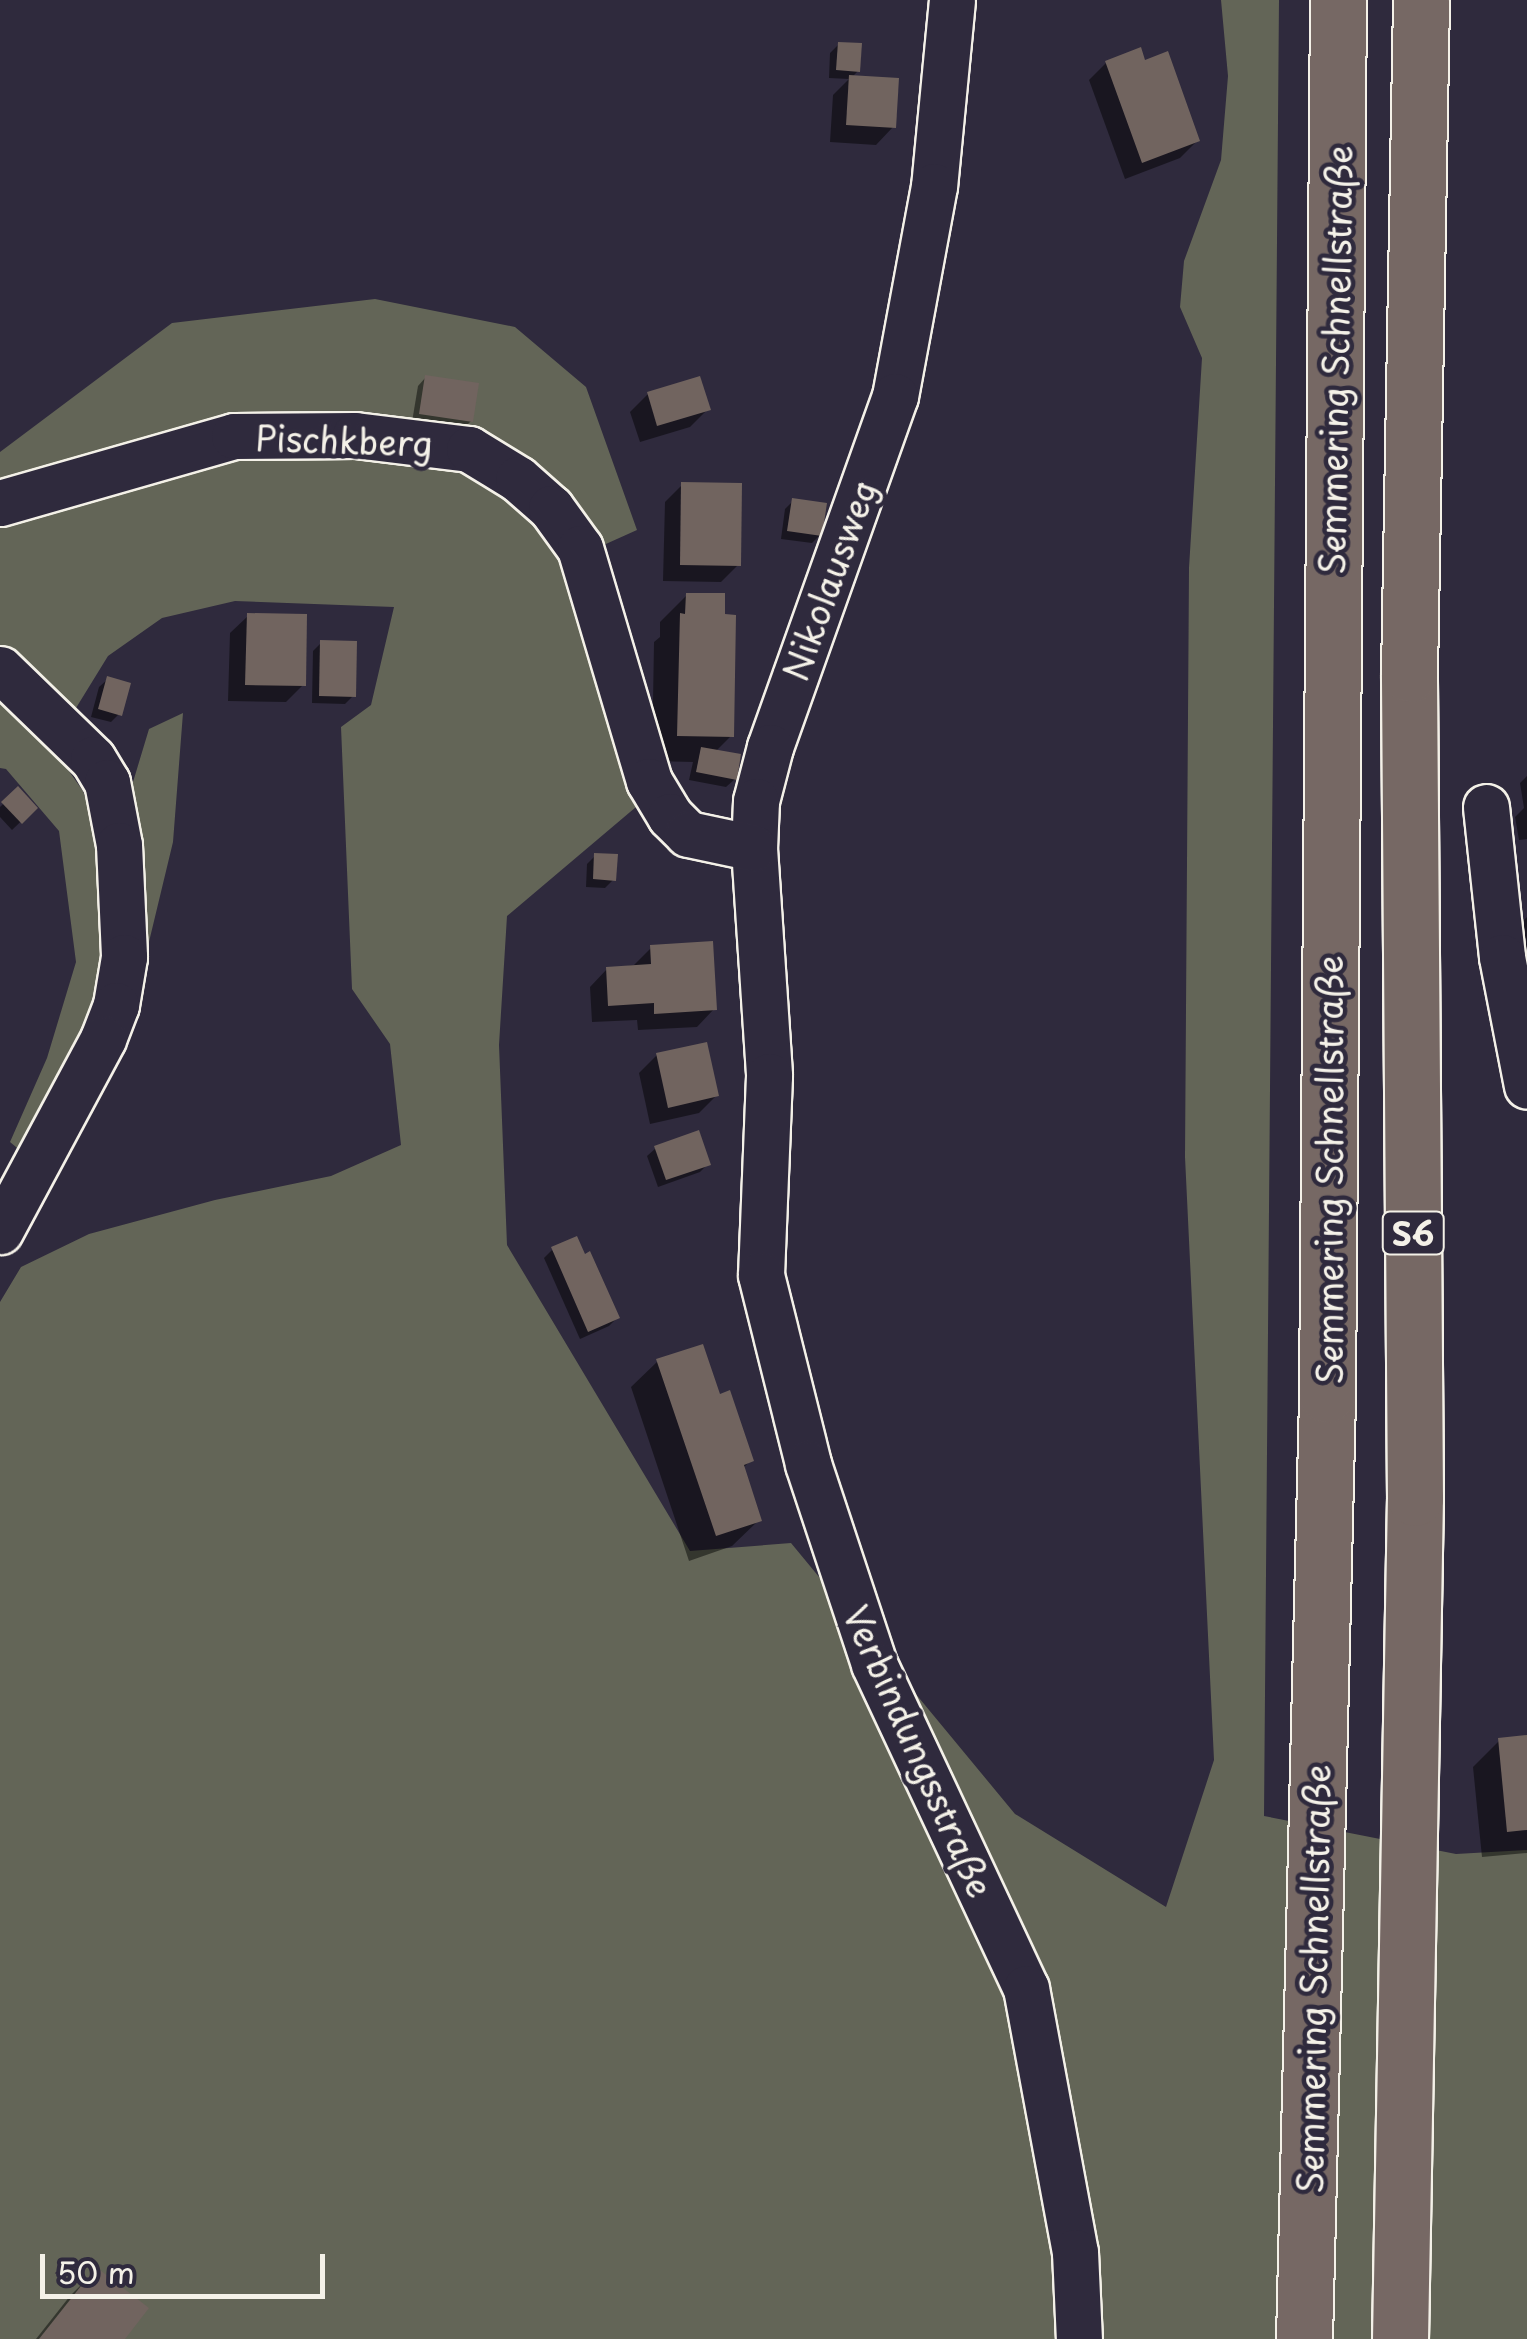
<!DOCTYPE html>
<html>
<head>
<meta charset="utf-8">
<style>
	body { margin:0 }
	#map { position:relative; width:1527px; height:2339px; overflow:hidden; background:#2f2a3d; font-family:"Playpen Sans",sans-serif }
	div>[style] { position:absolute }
	.green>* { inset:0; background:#636557 }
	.shadow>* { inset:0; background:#0007 }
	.building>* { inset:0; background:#71645f }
	.roads { filter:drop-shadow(2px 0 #f4f1e8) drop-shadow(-2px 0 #f4f1e8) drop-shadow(0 2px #f4f1e8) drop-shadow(0 -2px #f4f1e8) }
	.street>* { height:45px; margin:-22.5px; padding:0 22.5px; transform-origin:22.5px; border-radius:22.5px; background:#2f2a3d }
	.highway>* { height:55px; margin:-27.5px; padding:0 27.5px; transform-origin:27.5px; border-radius:27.5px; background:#766864 }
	span { translate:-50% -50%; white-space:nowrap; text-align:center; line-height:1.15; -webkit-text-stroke:9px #2f2a3d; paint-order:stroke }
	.shield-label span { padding:2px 8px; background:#2f2a3d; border:2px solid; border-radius:8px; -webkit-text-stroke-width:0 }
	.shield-label { font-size:32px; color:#f4f1e8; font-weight:700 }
	.street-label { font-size:35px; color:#f4f1e8 }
	.scale { position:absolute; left:40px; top:2254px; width:285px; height:45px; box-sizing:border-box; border:5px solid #f4f1e8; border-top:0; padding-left:12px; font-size:30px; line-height:35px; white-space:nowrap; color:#f4f1e8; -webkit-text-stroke:8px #2f2a3d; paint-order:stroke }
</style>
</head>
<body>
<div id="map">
	<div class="green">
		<i style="clip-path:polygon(1221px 0,1279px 0,1264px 1816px,1456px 1854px,1527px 1850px,1527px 2339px,0 2339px,0 1302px,21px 1267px,89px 1234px,215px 1200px,331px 1176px,401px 1145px,390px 1044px,352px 989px,341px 727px,371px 705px,394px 607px,235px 601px,162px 618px,108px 656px,52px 747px,83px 791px,99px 836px,130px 792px,149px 729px,183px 713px,173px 842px,148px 946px,104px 1014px,29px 1158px,10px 1142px,47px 1058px,76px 962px,59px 831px,6px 769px,0 768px,0 452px,172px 323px,375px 299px,515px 327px,586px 387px,637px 530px,568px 561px,649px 796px,507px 916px,499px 1045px,507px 1245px,690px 1551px,791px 1543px,1015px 1814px,1166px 1907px,1214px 1760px,1185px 1157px,1189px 568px,1202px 358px,1180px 307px,1184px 261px,1221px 160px,1228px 76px)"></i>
	</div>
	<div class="shadow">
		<i style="clip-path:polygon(839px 44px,858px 71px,851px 78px,893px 127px,876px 145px,830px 142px,833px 95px,849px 79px,829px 78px,830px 53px)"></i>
		<i style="clip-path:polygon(1106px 63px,1144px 63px,1198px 140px,1180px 158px,1125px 179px,1089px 80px)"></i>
		<i style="clip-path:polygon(426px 377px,471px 421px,463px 429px,412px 422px,418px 386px)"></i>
		<i style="clip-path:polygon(648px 394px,708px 409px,690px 427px,640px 442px,630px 412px)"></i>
		<i style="clip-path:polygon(682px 485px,738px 565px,721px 582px,663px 581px,665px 502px)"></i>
		<i style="clip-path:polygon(793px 501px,820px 535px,812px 543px,781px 539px,785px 509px)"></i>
		<i style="clip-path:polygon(687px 595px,731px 736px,715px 752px,735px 779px,726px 787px,689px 780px,693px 762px,652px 761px,654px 642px,660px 637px,660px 622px)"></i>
		<i style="clip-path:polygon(248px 616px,303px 685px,286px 702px,228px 701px,230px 633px)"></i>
		<i style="clip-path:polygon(321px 643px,353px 696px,345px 704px,312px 703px,313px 651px)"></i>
		<i style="clip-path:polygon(108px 679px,119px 714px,111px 722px,91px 717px,99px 687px)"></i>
		<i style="clip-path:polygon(1527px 776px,1527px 839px,1519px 840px,1515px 817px,1524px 808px,1520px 783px)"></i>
		<i style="clip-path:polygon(18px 790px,35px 808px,12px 830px,0 817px,0 807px)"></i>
		<i style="clip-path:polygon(595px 856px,613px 880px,605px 888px,586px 887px,587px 864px)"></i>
		<i style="clip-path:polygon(1527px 917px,1527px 978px,1517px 927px)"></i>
		<i style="clip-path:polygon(651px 948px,714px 1009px,697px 1027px,638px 1030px,637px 1020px,592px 1022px,590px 987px,607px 969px,634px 965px)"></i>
		<i style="clip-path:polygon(657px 1055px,716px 1096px,699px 1113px,650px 1124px,639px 1073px)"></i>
		<i style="clip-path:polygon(656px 1148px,708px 1164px,700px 1172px,658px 1187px,647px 1156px)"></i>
		<i style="clip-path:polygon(552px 1250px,617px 1318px,609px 1326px,580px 1339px,544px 1258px)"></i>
		<i style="clip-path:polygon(658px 1361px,718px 1398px,751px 1460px,742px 1469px,759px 1520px,732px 1546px,689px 1561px,631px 1387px)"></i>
		<i style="clip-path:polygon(1527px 1738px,1527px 1853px,1482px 1857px,1473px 1767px,1499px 1741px)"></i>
		<i style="clip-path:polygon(96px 2270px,121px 2339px,36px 2339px,70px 2296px)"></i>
	</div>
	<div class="building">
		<i style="clip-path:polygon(838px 42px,862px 43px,860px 72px,836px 70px)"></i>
		<i style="clip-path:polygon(1141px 47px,1145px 60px,1168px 51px,1200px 141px,1142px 163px,1105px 61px)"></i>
		<i style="clip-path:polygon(849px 75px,899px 78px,896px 128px,846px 125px)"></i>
		<i style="clip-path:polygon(425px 375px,479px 383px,473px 422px,419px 414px)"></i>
		<i style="clip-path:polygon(700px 376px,711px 410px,657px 426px,647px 392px)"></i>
		<i style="clip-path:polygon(681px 482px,742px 483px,741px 566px,680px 565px)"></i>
		<i style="clip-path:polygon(792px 498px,827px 503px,822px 536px,787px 531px)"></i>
		<i style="clip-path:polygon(686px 593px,725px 593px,725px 614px,736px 615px,734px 737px,677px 736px,680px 613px,685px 614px)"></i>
		<i style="clip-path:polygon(247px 613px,307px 614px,306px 686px,245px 685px)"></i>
		<i style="clip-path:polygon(320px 640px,357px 641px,356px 697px,319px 696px)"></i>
		<i style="clip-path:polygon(107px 676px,131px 683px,122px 716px,98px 709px)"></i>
		<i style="clip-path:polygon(701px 747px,741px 754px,737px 780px,696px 772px)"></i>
		<i style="clip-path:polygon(18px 786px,38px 808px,22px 824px,1px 802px)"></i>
		<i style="clip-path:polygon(594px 853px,618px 854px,616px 881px,593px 879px)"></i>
		<i style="clip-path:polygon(713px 941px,717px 1010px,654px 1014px,654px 1003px,608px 1006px,606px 967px,651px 964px,650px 945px)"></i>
		<i style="clip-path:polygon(707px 1042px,719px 1096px,668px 1108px,656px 1053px)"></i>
		<i style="clip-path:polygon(699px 1130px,711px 1165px,666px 1180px,654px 1146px)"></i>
		<i style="clip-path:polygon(577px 1236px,585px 1254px,590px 1251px,620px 1318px,588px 1332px,551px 1247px)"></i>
		<i style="clip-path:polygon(703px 1344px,720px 1394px,730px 1390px,754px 1461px,744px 1465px,762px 1521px,716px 1536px,656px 1359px)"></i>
		<i style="clip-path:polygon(1527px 1735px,1527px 1830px,1507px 1832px,1498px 1738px)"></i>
		<i style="clip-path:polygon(96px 2267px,149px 2308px,125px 2339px,39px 2339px)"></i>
	</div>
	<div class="roads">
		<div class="street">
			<i style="left:952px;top:0;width:187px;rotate:95.5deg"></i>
			<i style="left:934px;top:186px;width:214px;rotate:100.5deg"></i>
			<i style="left:895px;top:396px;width:373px;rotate:109.6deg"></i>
			<i style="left:770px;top:747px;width:56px;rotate:104.5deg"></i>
			<i style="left:756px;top:801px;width:47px;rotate:92.4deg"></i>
			<i style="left:754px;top:848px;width:228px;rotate:86.2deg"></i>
			<i style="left:769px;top:1076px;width:199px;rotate:92.3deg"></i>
			<i style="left:761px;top:1275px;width:195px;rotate:76deg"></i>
			<i style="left:808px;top:1464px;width:211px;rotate:71.7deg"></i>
			<i style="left:874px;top:1664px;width:358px;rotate:64.9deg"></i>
			<i style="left:1026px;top:1988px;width:269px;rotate:79.5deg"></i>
			<i style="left:1075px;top:2252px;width:87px;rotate:87.4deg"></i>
			<i style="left:0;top:503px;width:243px;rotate:-16deg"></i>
			<i style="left:234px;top:436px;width:121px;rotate:-0.5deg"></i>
			<i style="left:355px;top:435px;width:115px;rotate:7deg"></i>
			<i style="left:469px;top:449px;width:57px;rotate:31.5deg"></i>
			<i style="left:518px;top:479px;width:44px;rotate:41.3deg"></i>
			<i style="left:551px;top:508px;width:49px;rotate:54.1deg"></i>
			<i style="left:580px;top:548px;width:243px;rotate:73.5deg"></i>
			<i style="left:649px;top:781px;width:41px;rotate:59deg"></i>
			<i style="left:670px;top:816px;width:25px;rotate:45deg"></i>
			<i style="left:688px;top:834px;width:67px;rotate:12deg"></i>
			<i style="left:0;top:669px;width:129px;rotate:44.1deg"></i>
			<i style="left:93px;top:759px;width:27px;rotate:59deg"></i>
			<i style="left:107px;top:782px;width:64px;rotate:79.2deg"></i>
			<i style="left:119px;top:845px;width:112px;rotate:87.4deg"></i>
			<i style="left:124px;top:957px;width:49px;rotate:99.5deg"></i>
			<i style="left:116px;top:1005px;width:36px;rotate:111deg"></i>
			<i style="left:103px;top:1039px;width:218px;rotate:118.2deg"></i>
			<i style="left:1486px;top:807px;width:151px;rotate:83.9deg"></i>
			<i style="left:1502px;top:957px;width:131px;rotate:79deg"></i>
		</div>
		<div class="highway">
			<i style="left:1304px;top:2339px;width:944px;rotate:-88.6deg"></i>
			<i style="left:1327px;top:1395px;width:1395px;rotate:-89.55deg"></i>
			<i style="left:1400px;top:2339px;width:841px;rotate:-88.98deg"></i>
			<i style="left:1415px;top:1498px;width:824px;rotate:-90.42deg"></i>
			<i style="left:1409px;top:674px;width:674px;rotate:-88.98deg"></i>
		</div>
	</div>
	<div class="shield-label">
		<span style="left:1413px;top:1233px">S6</span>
	</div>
	<div class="street-label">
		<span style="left:1335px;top:360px;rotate:-89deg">Semmering Schnellstraße</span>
		<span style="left:344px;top:440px;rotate:2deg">Pischkberg</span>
		<span style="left:829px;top:580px;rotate:-70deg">Nikolausweg</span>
		<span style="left:1329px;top:1170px;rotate:-90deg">Semmering Schnellstraße</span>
		<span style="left:919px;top:1751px;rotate:66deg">Verbindungsstraße</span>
		<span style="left:1313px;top:1979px;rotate:-89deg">Semmering Schnellstraße</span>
	</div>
	<div class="scale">50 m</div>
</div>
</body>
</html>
